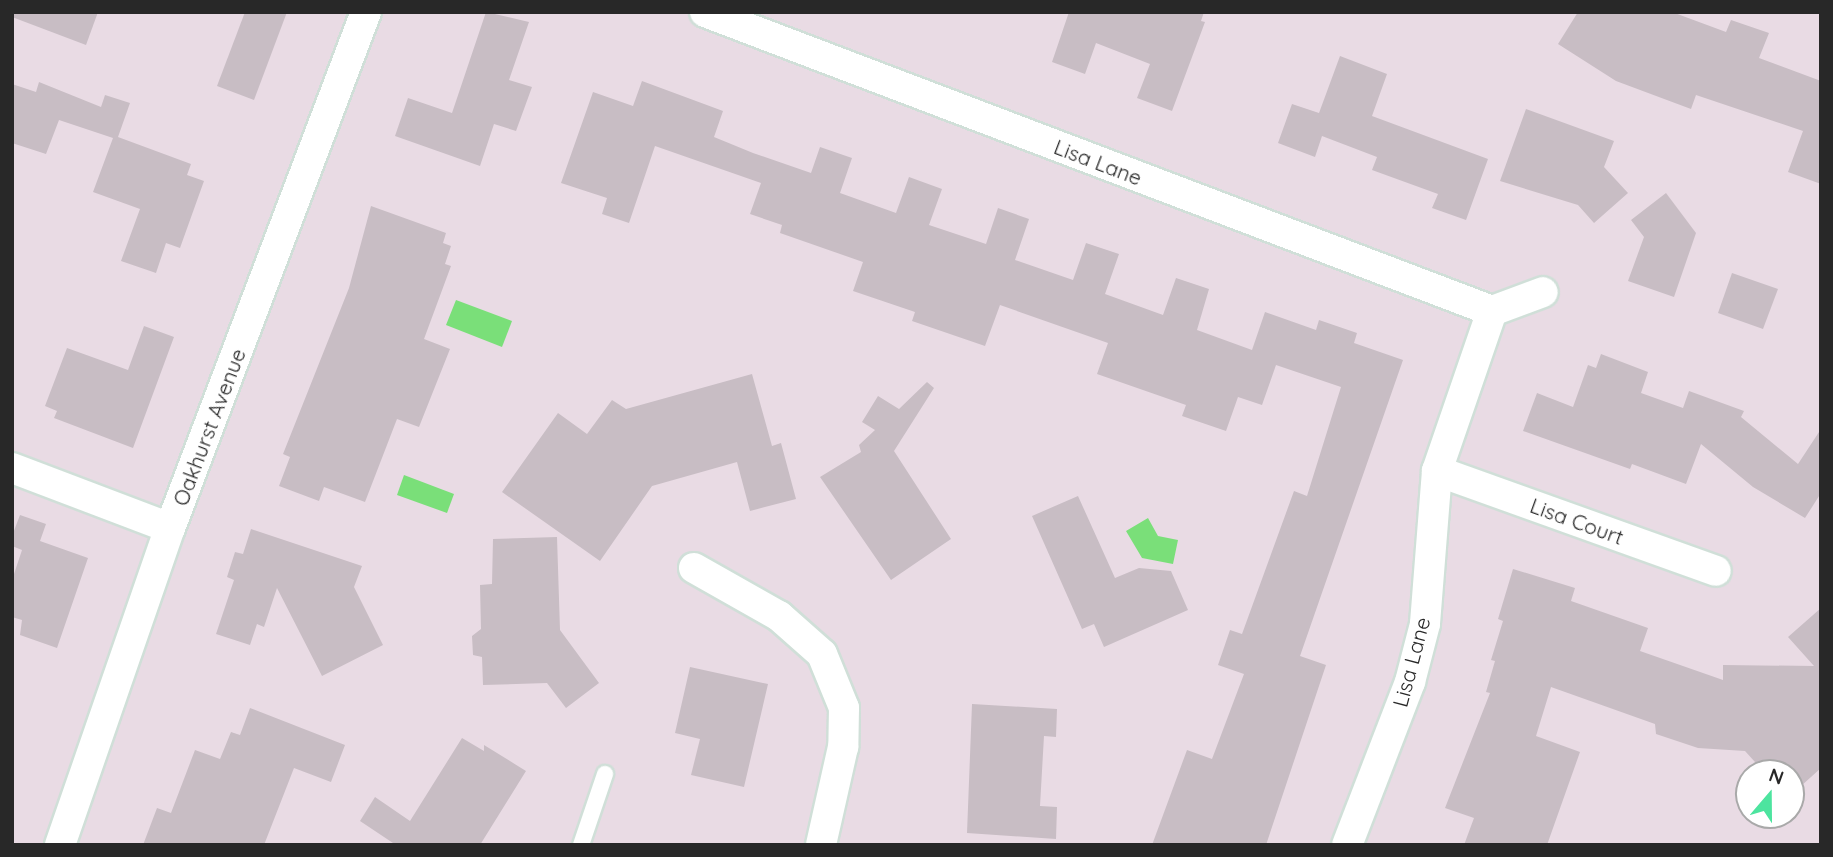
<!DOCTYPE html>
<html>
<head>
<meta charset="utf-8">
<style>
	body { margin:0 }
	#map { position:relative; width:1833px; height:857px; overflow:hidden; background:#e9dbe4; font-family:Quicksand,sans-serif }
	div>[style] { position:absolute }
	.water>* { inset:0; background:#7adf79 }
	.building>* { inset:0; background:#c8bdc4 }
	.roads { filter:drop-shadow(2px 0 #d0dfd8) drop-shadow(-2px 0 #d0dfd8) drop-shadow(0 2px #d0dfd8) drop-shadow(0 -2px #d0dfd8) }
	.lane>* { height:16px; margin:-8px; padding:0 8px; transform-origin:8px; border-radius:8px; background:#fff }
	.street>* { height:30px; margin:-15px; padding:0 15px; transform-origin:15px; border-radius:15px; background:#fff }
	span { translate:-50% -50%; white-space:nowrap; text-align:center; line-height:1.15; -webkit-text-stroke:7px #fff; paint-order:stroke }
	.street-label { font-size:21px; color:#282828 }
	.frame { position:absolute; inset:0; border:14px solid #282828; pointer-events:none }
	.north { position:absolute; left:1735px; top:759px; width:70px; height:70px; box-sizing:border-box; background:#fff; border:2px solid #a9a9a9; border-radius:50%; rotate:20deg; font-size:19px; font-weight:700; line-height:28px; text-align:center; color:#282828 }
	.north::after { content:''; display:block; margin:auto; width:24px; height:32px; background:#4de49f; clip-path:polygon(50% 0,100% 100%,50% 72%,0 100%) }
</style>
</head>
<body>
<div id="map">
	<div class="water">
		<i style="clip-path:polygon(456px 300px,512px 321px,502px 347px,446px 325px)"></i>
		<i style="clip-path:polygon(404px 475px,454px 494px,447px 513px,397px 495px)"></i>
		<i style="clip-path:polygon(1148px 518px,1158px 536px,1178px 540px,1173px 564px,1142px 558px,1126px 531px)"></i>
	</div>
	<div class="building">
		<i style="clip-path:polygon(12px 12px,98px 12px,86px 45px,12px 17px)"></i>
		<i style="clip-path:polygon(245px 12px,287px 12px,254px 100px,217px 86px)"></i>
		<i style="clip-path:polygon(486px 12px,529px 22px,509px 80px,532px 87px,516px 131px,494px 124px,480px 166px,395px 136px,408px 98px,452px 113px)"></i>
		<i style="clip-path:polygon(1069px 12px,1204px 12px,1201px 21px,1205px 22px,1172px 111px,1137px 98px,1150px 64px,1096px 43px,1085px 74px,1052px 62px)"></i>
		<i style="clip-path:polygon(1578px 12px,1672px 12px,1726px 32px,1731px 20px,1769px 33px,1759px 58px,1821px 81px,1821px 184px,1788px 172px,1803px 131px,1696px 95px,1691px 109px,1616px 81px,1558px 44px)"></i>
		<i style="clip-path:polygon(1340px 56px,1387px 74px,1372px 116px,1488px 159px,1466px 220px,1432px 208px,1438px 194px,1372px 170px,1377px 157px,1322px 136px,1315px 157px,1278px 143px,1292px 104px,1319px 113px)"></i>
		<i style="clip-path:polygon(642px 81px,723px 111px,714px 137px,753px 153px,811px 173px,820px 147px,852px 158px,840px 193px,896px 213px,909px 177px,942px 189px,929px 225px,986px 244px,998px 208px,1029px 219px,1015px 260px,1073px 280px,1086px 243px,1119px 254px,1105px 294px,1163px 315px,1176px 278px,1209px 289px,1197px 330px,1252px 350px,1265px 312px,1316px 330px,1319px 320px,1357px 333px,1354px 343px,1403px 360px,1300px 656px,1326px 665px,1266px 845px,1152px 845px,1187px 750px,1212px 759px,1244px 674px,1218px 665px,1230px 630px,1242px 634px,1294px 491px,1307px 496px,1341px 387px,1276px 365px,1262px 405px,1238px 397px,1226px 431px,1182px 416px,1186px 405px,1097px 374px,1108px 343px,1000px 305px,985px 346px,912px 321px,915px 312px,853px 291px,863px 262px,780px 233px,782px 225px,750px 214px,761px 183px,655px 146px,629px 223px,602px 214px,607px 198px,561px 183px,593px 92px,633px 106px)"></i>
		<i style="clip-path:polygon(39px 82px,101px 107px,105px 95px,130px 103px,118px 137px,191px 164px,187px 175px,204px 181px,180px 248px,166px 243px,156px 273px,121px 261px,140px 209px,93px 192px,113px 138px,59px 120px,46px 154px,12px 143px,12px 84px,36px 92px)"></i>
		<i style="clip-path:polygon(1526px 109px,1614px 141px,1604px 167px,1628px 193px,1594px 223px,1578px 205px,1500px 181px)"></i>
		<i style="clip-path:polygon(1666px 193px,1696px 233px,1674px 297px,1628px 281px,1644px 237px,1631px 220px)"></i>
		<i style="clip-path:polygon(371px 206px,446px 233px,443px 243px,451px 246px,445px 264px,451px 266px,424px 339px,450px 349px,419px 427px,397px 419px,365px 502px,324px 487px,319px 501px,279px 486px,290px 457px,283px 454px,349px 288px)"></i>
		<i style="clip-path:polygon(1732px 273px,1778px 289px,1763px 329px,1718px 313px)"></i>
		<i style="clip-path:polygon(144px 326px,174px 337px,133px 448px,54px 418px,57px 411px,45px 406px,67px 348px,128px 370px)"></i>
		<i style="clip-path:polygon(1601px 354px,1648px 372px,1641px 393px,1683px 408px,1689px 391px,1744px 411px,1741px 417px,1798px 464px,1821px 429px,1821px 493px,1805px 518px,1753px 487px,1701px 444px,1686px 484px,1632px 464px,1630px 469px,1523px 431px,1537px 393px,1573px 407px,1588px 365px,1596px 368px)"></i>
		<i style="clip-path:polygon(752px 374px,772px 446px,781px 443px,796px 499px,750px 511px,737px 462px,652px 486px,600px 561px,502px 492px,558px 413px,587px 434px,612px 400px,626px 409px)"></i>
		<i style="clip-path:polygon(927px 382px,934px 388px,894px 451px,951px 539px,891px 580px,820px 477px,861px 452px,859px 445px,875px 430px,862px 422px,878px 396px,899px 409px)"></i>
		<i style="clip-path:polygon(1078px 496px,1115px 578px,1139px 568px,1171px 571px,1188px 610px,1104px 647px,1094px 624px,1082px 629px,1032px 516px)"></i>
		<i style="clip-path:polygon(20px 515px,46px 524px,40px 541px,88px 558px,57px 648px,20px 635px,22px 620px,12px 617px,12px 580px,22px 550px,12px 546px,12px 536px)"></i>
		<i style="clip-path:polygon(251px 529px,362px 566px,354px 587px,383px 645px,322px 676px,277px 588px,264px 627px,257px 624px,250px 645px,216px 634px,234px 580px,227px 577px,235px 552px,243px 554px)"></i>
		<i style="clip-path:polygon(557px 537px,560px 630px,599px 683px,566px 708px,547px 683px,483px 685px,482px 657px,473px 655px,472px 636px,481px 629px,480px 585px,492px 584px,493px 539px)"></i>
		<i style="clip-path:polygon(1513px 569px,1575px 588px,1571px 601px,1648px 628px,1640px 651px,1723px 680px,1723px 665px,1814px 666px,1788px 637px,1821px 608px,1821px 768px,1791px 795px,1791px 773px,1765px 773px,1745px 751px,1698px 748px,1656px 734px,1655px 724px,1551px 687px,1536px 736px,1580px 752px,1547px 845px,1464px 845px,1474px 818px,1445px 808px,1490px 693px,1486px 692px,1495px 661px,1491px 660px,1503px 621px,1498px 619px)"></i>
		<i style="clip-path:polygon(690px 667px,768px 684px,744px 787px,691px 775px,700px 739px,675px 733px)"></i>
		<i style="clip-path:polygon(972px 704px,1057px 709px,1056px 737px,1044px 736px,1040px 806px,1057px 807px,1056px 839px,967px 833px)"></i>
		<i style="clip-path:polygon(250px 708px,345px 745px,331px 782px,294px 768px,264px 845px,143px 845px,157px 808px,171px 813px,195px 750px,220px 759px,231px 732px,240px 735px)"></i>
		<i style="clip-path:polygon(462px 738px,484px 751px,484px 745px,526px 771px,480px 845px,396px 845px,360px 821px,375px 797px,410px 821px)"></i>
	</div>
	<div class="roads">
		<div class="lane">
			<i style="left:581px;top:845px;width:75px;rotate:-71.3deg"></i>
		</div>
		<div class="street">
			<i style="left:705px;top:12px;width:842px;rotate:20.8deg"></i>
			<i style="left:1492px;top:311px;width:169px;rotate:109deg"></i>
			<i style="left:1437px;top:471px;width:153px;rotate:94.5deg"></i>
			<i style="left:1425px;top:624px;width:60px;rotate:104.5deg"></i>
			<i style="left:1410px;top:682px;width:175px;rotate:111.1deg"></i>
			<i style="left:1492px;top:311px;width:54px;rotate:-20.4deg"></i>
			<i style="left:12px;top:468px;width:169px;rotate:20.8deg"></i>
			<i style="left:1437px;top:471px;width:296px;rotate:19.7deg"></i>
			<i style="left:694px;top:568px;width:98px;rotate:29.5deg"></i>
			<i style="left:779px;top:616px;width:57px;rotate:41.5deg"></i>
			<i style="left:822px;top:654px;width:58px;rotate:67.8deg"></i>
			<i style="left:844px;top:708px;width:39px;rotate:91deg"></i>
			<i style="left:843px;top:747px;width:100px;rotate:102.7deg"></i>
			<i style="left:60px;top:845px;width:336px;rotate:-70.9deg"></i>
			<i style="left:170px;top:528px;width:552px;rotate:-69.2deg"></i>
		</div>
	</div>
	<div class="street-label">
		<span style="left:1098px;top:162px;rotate:21deg">Lisa Lane</span>
		<span style="left:209px;top:427px;rotate:-69deg">Oakhurst Avenue</span>
		<span style="left:1577px;top:521px;rotate:20deg">Lisa Court</span>
		<span style="left:1411px;top:662px;rotate:-75deg">Lisa Lane</span>
	</div>
	<div class="frame"></div>
	<div class="north">N</div>
</div>
</body>
</html>
